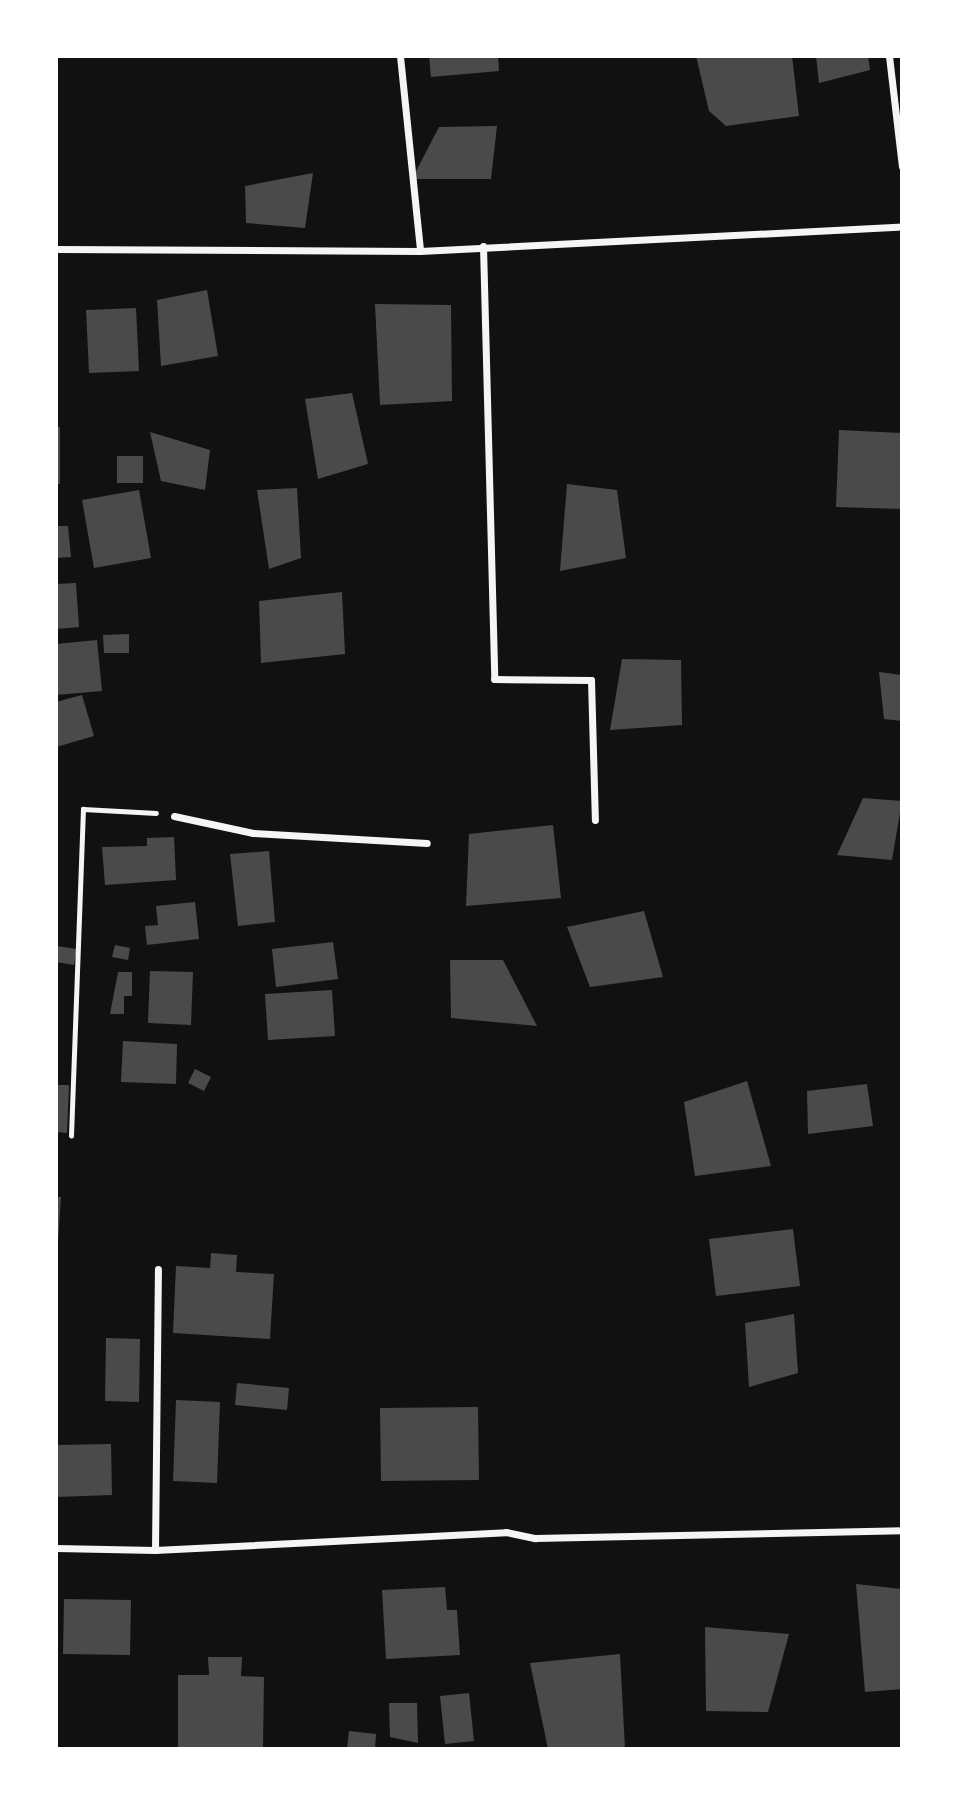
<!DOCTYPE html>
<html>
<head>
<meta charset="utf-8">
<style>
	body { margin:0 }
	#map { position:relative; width:958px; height:1805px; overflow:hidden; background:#111; font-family:"Space Grotesk",sans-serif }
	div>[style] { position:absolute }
	.building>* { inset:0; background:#4a4a4a }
	.path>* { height:4.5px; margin:-2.25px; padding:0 2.25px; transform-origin:2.25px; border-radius:2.25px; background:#f5f5f5 }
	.minor>* { height:7px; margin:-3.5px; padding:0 3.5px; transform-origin:3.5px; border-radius:3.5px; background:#f5f5f5 }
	span { translate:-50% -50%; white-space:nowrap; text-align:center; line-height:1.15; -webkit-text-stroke:6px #fff; paint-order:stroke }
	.frame { position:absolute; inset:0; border:58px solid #fff; pointer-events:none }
</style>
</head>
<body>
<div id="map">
	<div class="building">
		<i style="clip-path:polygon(429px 56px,498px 56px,499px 71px,431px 77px)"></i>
		<i style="clip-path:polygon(696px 56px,792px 56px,799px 116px,726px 126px,709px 111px)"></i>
		<i style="clip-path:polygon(816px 56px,868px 56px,870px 70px,819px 83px)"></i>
		<i style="clip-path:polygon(497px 126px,491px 179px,412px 179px,439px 127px)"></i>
		<i style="clip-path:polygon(313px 173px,305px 228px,246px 223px,245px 186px)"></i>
		<i style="clip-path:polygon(207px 290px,218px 356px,161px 366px,157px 300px)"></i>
		<i style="clip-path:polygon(375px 304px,451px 305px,452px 401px,380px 405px)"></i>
		<i style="clip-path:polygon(136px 308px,139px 371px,89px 373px,86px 310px)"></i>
		<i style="clip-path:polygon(352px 393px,368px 464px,318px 479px,305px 399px)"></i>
		<i style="clip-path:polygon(56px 427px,60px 427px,60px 484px,56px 484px)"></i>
		<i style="clip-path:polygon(839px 430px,902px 433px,902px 509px,836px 507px)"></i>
		<i style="clip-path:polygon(150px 432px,210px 450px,205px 490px,161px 481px)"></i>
		<i style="clip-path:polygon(117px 456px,143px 456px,143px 483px,117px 483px)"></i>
		<i style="clip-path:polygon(567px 484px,617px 490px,626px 558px,560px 571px)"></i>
		<i style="clip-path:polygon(297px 488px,301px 558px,269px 569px,257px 490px)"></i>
		<i style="clip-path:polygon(139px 490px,151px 558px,94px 568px,82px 500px)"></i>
		<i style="clip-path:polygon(56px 526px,68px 526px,71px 557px,56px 558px)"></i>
		<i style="clip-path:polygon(76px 583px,79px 627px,56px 629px,56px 584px)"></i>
		<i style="clip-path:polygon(342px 592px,345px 654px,261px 663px,259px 601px)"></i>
		<i style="clip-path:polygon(129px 634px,129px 653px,104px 653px,103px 635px)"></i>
		<i style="clip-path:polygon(97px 640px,102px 691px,56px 695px,56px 644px)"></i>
		<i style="clip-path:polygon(622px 659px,681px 660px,682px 725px,610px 730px)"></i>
		<i style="clip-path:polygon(879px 672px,902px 675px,902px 721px,884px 719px)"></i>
		<i style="clip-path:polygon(82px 695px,94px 736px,56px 747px,56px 702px)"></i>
		<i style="clip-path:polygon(863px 798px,902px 801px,892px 860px,837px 855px)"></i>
		<i style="clip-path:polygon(553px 825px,561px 898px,466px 906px,469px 834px)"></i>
		<i style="clip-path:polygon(174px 837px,176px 880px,105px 885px,102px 847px,147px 846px,147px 838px)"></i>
		<i style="clip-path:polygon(269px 851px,275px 922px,238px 926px,230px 854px)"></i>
		<i style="clip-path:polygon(195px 902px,199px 939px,147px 945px,145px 926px,158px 925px,156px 906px)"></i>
		<i style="clip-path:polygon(644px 911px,663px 977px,590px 987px,567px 927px)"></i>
		<i style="clip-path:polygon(333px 942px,338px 979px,276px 987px,272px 949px)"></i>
		<i style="clip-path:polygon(115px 945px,130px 948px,128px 960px,112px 957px)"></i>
		<i style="clip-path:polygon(56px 946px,77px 949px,74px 965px,56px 962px)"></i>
		<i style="clip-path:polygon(450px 960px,503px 960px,537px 1026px,451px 1018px)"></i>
		<i style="clip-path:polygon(150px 971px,193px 972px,191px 1025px,148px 1023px)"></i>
		<i style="clip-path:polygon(118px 972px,132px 972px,132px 996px,124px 996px,124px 1014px,110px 1014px)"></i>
		<i style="clip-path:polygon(332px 990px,335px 1036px,268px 1040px,265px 994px)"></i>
		<i style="clip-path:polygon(123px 1041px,177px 1044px,176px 1084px,121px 1082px)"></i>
		<i style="clip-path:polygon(195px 1069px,211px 1077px,204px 1091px,188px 1083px)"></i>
		<i style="clip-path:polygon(747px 1081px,771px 1166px,695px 1176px,684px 1102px)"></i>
		<i style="clip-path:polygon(867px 1084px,873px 1126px,808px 1134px,807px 1091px)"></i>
		<i style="clip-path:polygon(56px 1085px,69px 1085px,67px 1133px,56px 1132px)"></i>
		<i style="clip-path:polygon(56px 1197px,61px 1197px,58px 1242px,56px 1242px)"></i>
		<i style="clip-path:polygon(793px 1229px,800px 1286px,716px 1296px,709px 1239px)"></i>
		<i style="clip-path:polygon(211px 1253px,237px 1255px,236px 1272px,274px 1274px,270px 1339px,173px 1333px,176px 1266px,210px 1268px)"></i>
		<i style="clip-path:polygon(794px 1314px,798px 1373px,749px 1387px,745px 1323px)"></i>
		<i style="clip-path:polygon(106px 1338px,140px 1339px,139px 1402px,105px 1401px)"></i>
		<i style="clip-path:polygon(237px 1383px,289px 1388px,287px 1410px,235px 1405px)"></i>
		<i style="clip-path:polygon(176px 1400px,220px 1402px,217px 1483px,173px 1481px)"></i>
		<i style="clip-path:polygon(478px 1407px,479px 1480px,381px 1481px,380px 1408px)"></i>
		<i style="clip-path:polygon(111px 1444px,112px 1495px,56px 1497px,56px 1445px)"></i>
		<i style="clip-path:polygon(856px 1584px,902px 1589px,902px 1689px,865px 1692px)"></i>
		<i style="clip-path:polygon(445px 1587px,447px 1610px,457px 1610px,460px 1655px,386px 1659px,382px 1590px)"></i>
		<i style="clip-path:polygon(64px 1599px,131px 1600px,130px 1655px,63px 1654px)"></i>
		<i style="clip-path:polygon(705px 1627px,789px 1634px,768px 1712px,706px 1711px)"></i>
		<i style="clip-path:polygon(620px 1654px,625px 1749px,548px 1749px,530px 1663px)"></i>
		<i style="clip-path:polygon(208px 1657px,242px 1657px,241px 1676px,264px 1677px,263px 1749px,178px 1749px,178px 1675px,209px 1675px)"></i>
		<i style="clip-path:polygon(469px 1693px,474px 1741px,445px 1744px,440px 1696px)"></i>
		<i style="clip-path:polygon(389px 1703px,417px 1703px,418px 1743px,390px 1737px)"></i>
		<i style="clip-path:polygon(349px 1731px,376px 1734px,375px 1749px,347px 1749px)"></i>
	</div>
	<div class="path">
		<i style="left:71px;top:1136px;width:327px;rotate:-87.9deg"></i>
		<i style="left:83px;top:809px;width:73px;rotate:3.1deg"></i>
	</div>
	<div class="minor">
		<i style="left:400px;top:56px;width:196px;rotate:84.1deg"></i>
		<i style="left:889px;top:56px;width:111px;rotate:83.3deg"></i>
		<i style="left:483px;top:246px;width:433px;rotate:88.5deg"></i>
		<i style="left:494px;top:679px;width:97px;rotate:0.6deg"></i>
		<i style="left:591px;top:680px;width:140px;rotate:88.4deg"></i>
		<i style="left:56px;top:249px;width:364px;rotate:0.3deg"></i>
		<i style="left:420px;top:251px;width:483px;rotate:-2.9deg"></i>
		<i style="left:174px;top:816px;width:81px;rotate:12.1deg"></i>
		<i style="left:253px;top:833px;width:174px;rotate:3.3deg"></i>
		<i style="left:56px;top:1548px;width:99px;rotate:1.2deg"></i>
		<i style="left:155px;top:1550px;width:351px;rotate:-2.9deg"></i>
		<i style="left:506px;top:1532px;width:30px;rotate:12deg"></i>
		<i style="left:535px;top:1538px;width:367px;rotate:-1.2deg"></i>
		<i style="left:155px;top:1550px;width:281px;rotate:-89.4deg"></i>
	</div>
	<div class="frame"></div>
</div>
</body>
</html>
